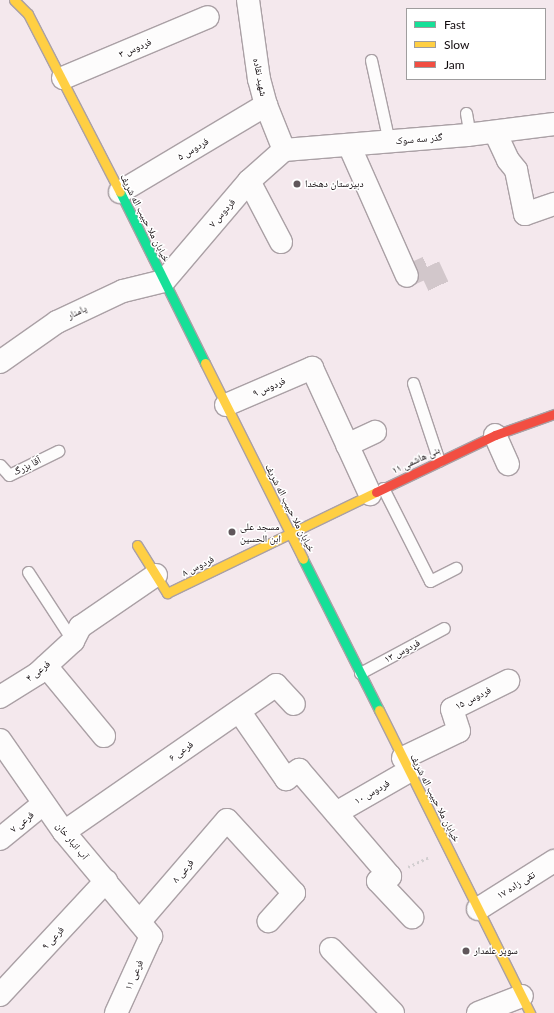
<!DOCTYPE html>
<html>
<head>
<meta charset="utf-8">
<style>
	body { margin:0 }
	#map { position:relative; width:554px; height:1013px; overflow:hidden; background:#f4e8ed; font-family:Lato,"Noto Naskh Arabic",sans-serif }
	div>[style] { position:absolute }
	.street-tunnel>* { height:22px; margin-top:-11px; transform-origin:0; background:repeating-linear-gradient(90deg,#d2c7cb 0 22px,transparent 0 33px) }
	.path>* { height:2.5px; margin-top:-1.25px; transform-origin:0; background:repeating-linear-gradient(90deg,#d2ced0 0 2px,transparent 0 5px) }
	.roads { filter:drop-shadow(1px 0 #aaa0a5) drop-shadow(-1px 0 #aaa0a5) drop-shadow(0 1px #aaa0a5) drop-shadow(0 -1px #aaa0a5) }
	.lane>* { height:11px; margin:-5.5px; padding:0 5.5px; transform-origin:5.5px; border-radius:5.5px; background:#fdfcfc }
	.street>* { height:22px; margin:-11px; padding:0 11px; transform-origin:11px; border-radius:11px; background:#fdfcfc }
	.fast>* { height:9px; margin:-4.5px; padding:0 4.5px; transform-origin:4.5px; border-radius:4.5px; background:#16e098 }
	.slow>* { height:9px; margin:-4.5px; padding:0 4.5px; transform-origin:4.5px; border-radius:4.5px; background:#ffcf43 }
	.jam>* { height:9px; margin:-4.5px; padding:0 4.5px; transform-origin:4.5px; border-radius:4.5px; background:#f24e42 }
	.dots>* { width:11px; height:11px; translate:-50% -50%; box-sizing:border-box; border:2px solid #fff; border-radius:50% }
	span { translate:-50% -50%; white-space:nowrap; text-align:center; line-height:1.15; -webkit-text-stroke:3px #fff; paint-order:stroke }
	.street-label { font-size:10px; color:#10090c }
	.poi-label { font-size:10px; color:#10090c }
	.left { translate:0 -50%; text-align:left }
	.legend { position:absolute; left:406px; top:8px; width:140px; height:72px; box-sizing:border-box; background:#fff; border:1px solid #9f9d9e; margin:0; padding:5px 7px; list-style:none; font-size:12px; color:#10090c }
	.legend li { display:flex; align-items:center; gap:8px; height:20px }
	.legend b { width:20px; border:1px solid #9f9d9e }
</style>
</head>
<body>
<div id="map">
	<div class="street-tunnel">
		<i style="left:407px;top:276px;width:24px;rotate:-24deg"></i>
		<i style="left:429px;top:266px;width:26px;rotate:65deg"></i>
	</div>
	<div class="path">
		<i style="left:408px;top:867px;width:23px;rotate:-25deg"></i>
	</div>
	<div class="roads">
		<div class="lane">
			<i style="left:371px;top:60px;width:84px;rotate:77.6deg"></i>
			<i style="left:466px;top:113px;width:22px;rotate:80deg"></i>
			<i style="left:413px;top:383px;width:82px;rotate:71.6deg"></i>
			<i style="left:0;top:465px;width:13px;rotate:48deg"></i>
			<i style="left:9px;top:475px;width:55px;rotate:-26.1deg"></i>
			<i style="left:383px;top:488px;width:104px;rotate:63.2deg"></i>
			<i style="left:430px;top:581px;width:29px;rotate:-27deg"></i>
			<i style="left:28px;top:572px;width:82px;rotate:56.9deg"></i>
			<i style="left:360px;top:673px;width:95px;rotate:-28.2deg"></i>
		</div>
		<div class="street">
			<i style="left:248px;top:0;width:80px;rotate:82.1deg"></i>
			<i style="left:259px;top:79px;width:27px;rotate:75deg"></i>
			<i style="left:266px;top:105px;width:48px;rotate:68.2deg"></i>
			<i style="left:63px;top:78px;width:157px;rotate:-22.8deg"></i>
			<i style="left:495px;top:132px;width:31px;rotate:65deg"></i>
			<i style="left:508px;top:160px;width:13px;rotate:51deg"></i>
			<i style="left:516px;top:170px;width:45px;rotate:78.4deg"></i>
			<i style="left:525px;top:214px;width:31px;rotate:-19deg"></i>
			<i style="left:349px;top:145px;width:143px;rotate:66.1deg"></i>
			<i style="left:284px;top:150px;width:184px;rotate:-4.7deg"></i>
			<i style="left:467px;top:135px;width:88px;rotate:-7.2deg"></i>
			<i style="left:249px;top:181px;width:69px;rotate:62.3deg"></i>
			<i style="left:120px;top:192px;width:170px;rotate:-30.8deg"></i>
			<i style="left:0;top:362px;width:70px;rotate:-35.1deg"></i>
			<i style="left:57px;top:322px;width:73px;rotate:-25.2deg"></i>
			<i style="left:123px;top:291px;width:42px;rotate:-13.7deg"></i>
			<i style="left:164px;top:281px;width:131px;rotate:-49.6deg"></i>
			<i style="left:249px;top:181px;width:47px;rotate:-41.5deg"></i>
			<i style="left:226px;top:405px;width:94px;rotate:-23.3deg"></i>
			<i style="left:312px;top:368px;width:139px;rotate:65.3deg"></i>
			<i style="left:495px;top:435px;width:32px;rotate:66deg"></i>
			<i style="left:347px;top:445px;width:31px;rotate:-25deg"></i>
			<i style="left:46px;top:666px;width:91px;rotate:50.4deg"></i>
			<i style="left:0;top:697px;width:44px;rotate:-31.9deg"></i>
			<i style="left:37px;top:674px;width:49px;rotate:-42.5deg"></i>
			<i style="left:73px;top:641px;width:16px;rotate:-63deg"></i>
			<i style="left:80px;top:627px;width:92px;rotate:-34.4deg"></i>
			<i style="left:239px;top:711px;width:83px;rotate:55.3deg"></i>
			<i style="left:286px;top:779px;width:16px;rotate:-35deg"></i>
			<i style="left:299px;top:770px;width:140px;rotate:49.4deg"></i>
			<i style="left:390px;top:876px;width:13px;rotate:157deg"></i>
			<i style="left:378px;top:881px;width:50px;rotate:46.6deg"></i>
			<i style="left:0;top:740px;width:112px;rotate:55.2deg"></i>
			<i style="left:64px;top:832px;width:136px;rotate:50.1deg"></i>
			<i style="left:151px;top:936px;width:85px;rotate:114.4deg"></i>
			<i style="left:403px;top:758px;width:62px;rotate:-25.7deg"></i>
			<i style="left:459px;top:731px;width:23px;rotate:-108deg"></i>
			<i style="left:452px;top:709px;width:63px;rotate:-26.6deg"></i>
			<i style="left:336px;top:813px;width:84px;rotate:-29.9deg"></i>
			<i style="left:64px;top:832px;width:258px;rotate:-34.7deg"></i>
			<i style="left:276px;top:685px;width:26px;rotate:47deg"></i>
			<i style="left:0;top:839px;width:55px;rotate:-39.1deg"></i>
			<i style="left:478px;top:909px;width:90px;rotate:-32.3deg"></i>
			<i style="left:140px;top:921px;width:133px;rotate:-49.3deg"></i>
			<i style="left:227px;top:820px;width:99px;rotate:47.5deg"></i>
			<i style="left:294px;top:893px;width:38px;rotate:132deg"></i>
			<i style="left:331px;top:949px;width:89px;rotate:45.9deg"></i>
			<i style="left:0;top:995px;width:156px;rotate:-47.1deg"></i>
			<i style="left:478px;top:1013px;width:47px;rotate:-21.1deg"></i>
		</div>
		<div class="fast">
			<i style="left:120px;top:192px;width:191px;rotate:63.6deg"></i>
			<i style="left:303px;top:559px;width:169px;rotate:63.3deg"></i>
		</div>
		<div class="slow">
			<i style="left:14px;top:0;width:20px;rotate:45deg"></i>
			<i style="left:28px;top:14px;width:200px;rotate:62.7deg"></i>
			<i style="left:205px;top:363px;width:219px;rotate:63.4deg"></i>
			<i style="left:137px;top:545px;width:57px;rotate:58deg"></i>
			<i style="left:167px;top:593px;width:232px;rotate:-25.8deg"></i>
			<i style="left:379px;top:710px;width:339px;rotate:63.5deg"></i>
		</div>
		<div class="jam">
			<i style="left:376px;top:492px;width:132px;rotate:-25.6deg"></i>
			<i style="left:495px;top:435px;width:63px;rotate:-19.6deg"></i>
		</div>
	</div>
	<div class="dots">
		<i style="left:297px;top:184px;background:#60575b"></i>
		<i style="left:232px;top:532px;background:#60575b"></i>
		<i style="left:466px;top:951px;background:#60575b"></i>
	</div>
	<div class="street-label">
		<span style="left:135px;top:48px;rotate:-23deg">فردوس ۳</span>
		<span style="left:260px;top:77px;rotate:79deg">شهید نقاده</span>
		<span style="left:419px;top:139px;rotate:-5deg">گذر سه سوک</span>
		<span style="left:193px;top:149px;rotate:-31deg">فردوس ۵</span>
		<span style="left:222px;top:213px;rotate:-49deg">فردوس ۷</span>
		<span style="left:145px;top:218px;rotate:63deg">خیابان ملا حبیب اله شریف</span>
		<span style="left:77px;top:312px;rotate:-26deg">پامنار</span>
		<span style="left:269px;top:387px;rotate:-23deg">فردوس ۹</span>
		<span style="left:416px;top:460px;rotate:-25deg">بنی هاشمی ۱۱</span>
		<span style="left:27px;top:466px;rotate:-27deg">آقا بزرگ</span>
		<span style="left:290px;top:508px;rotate:63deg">خیابان ملا حبیب اله شریف</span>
		<span style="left:198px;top:566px;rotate:-26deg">فردوس ۸</span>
		<span style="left:402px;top:651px;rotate:-28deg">فردوس ۱۳</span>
		<span style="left:38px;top:671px;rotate:-38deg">فرعی ۴</span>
		<span style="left:473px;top:698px;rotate:-27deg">فردوس ۱۵</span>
		<span style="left:181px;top:751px;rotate:-35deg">فرعی ۶</span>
		<span style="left:372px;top:792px;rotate:-30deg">فردوس ۱۰</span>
		<span style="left:435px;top:798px;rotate:63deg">خیابان ملا حبیب اله شریف</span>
		<span style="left:22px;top:822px;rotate:-39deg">فرعی ۷</span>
		<span style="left:72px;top:841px;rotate:51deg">آب انبار خان</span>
		<span style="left:183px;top:871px;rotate:-49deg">فرعی ۸</span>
		<span style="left:516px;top:885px;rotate:-32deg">تقی زاده ۱۷</span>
		<span style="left:53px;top:938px;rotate:-47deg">فرعی ۹</span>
		<span style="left:134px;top:975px;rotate:-66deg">فرعی ۱۱</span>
	</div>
	<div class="poi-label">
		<span class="left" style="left:305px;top:184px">دبیرستان دهخدا</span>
		<span class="left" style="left:240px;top:532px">مسجد علی<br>ابن الحسین</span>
		<span class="left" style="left:474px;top:951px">سوپر علمدار</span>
	</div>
	<ul class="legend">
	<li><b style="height:5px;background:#16e098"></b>Fast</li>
	<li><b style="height:5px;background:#ffcf43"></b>Slow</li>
	<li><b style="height:5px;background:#f24e42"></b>Jam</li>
	</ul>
</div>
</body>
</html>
